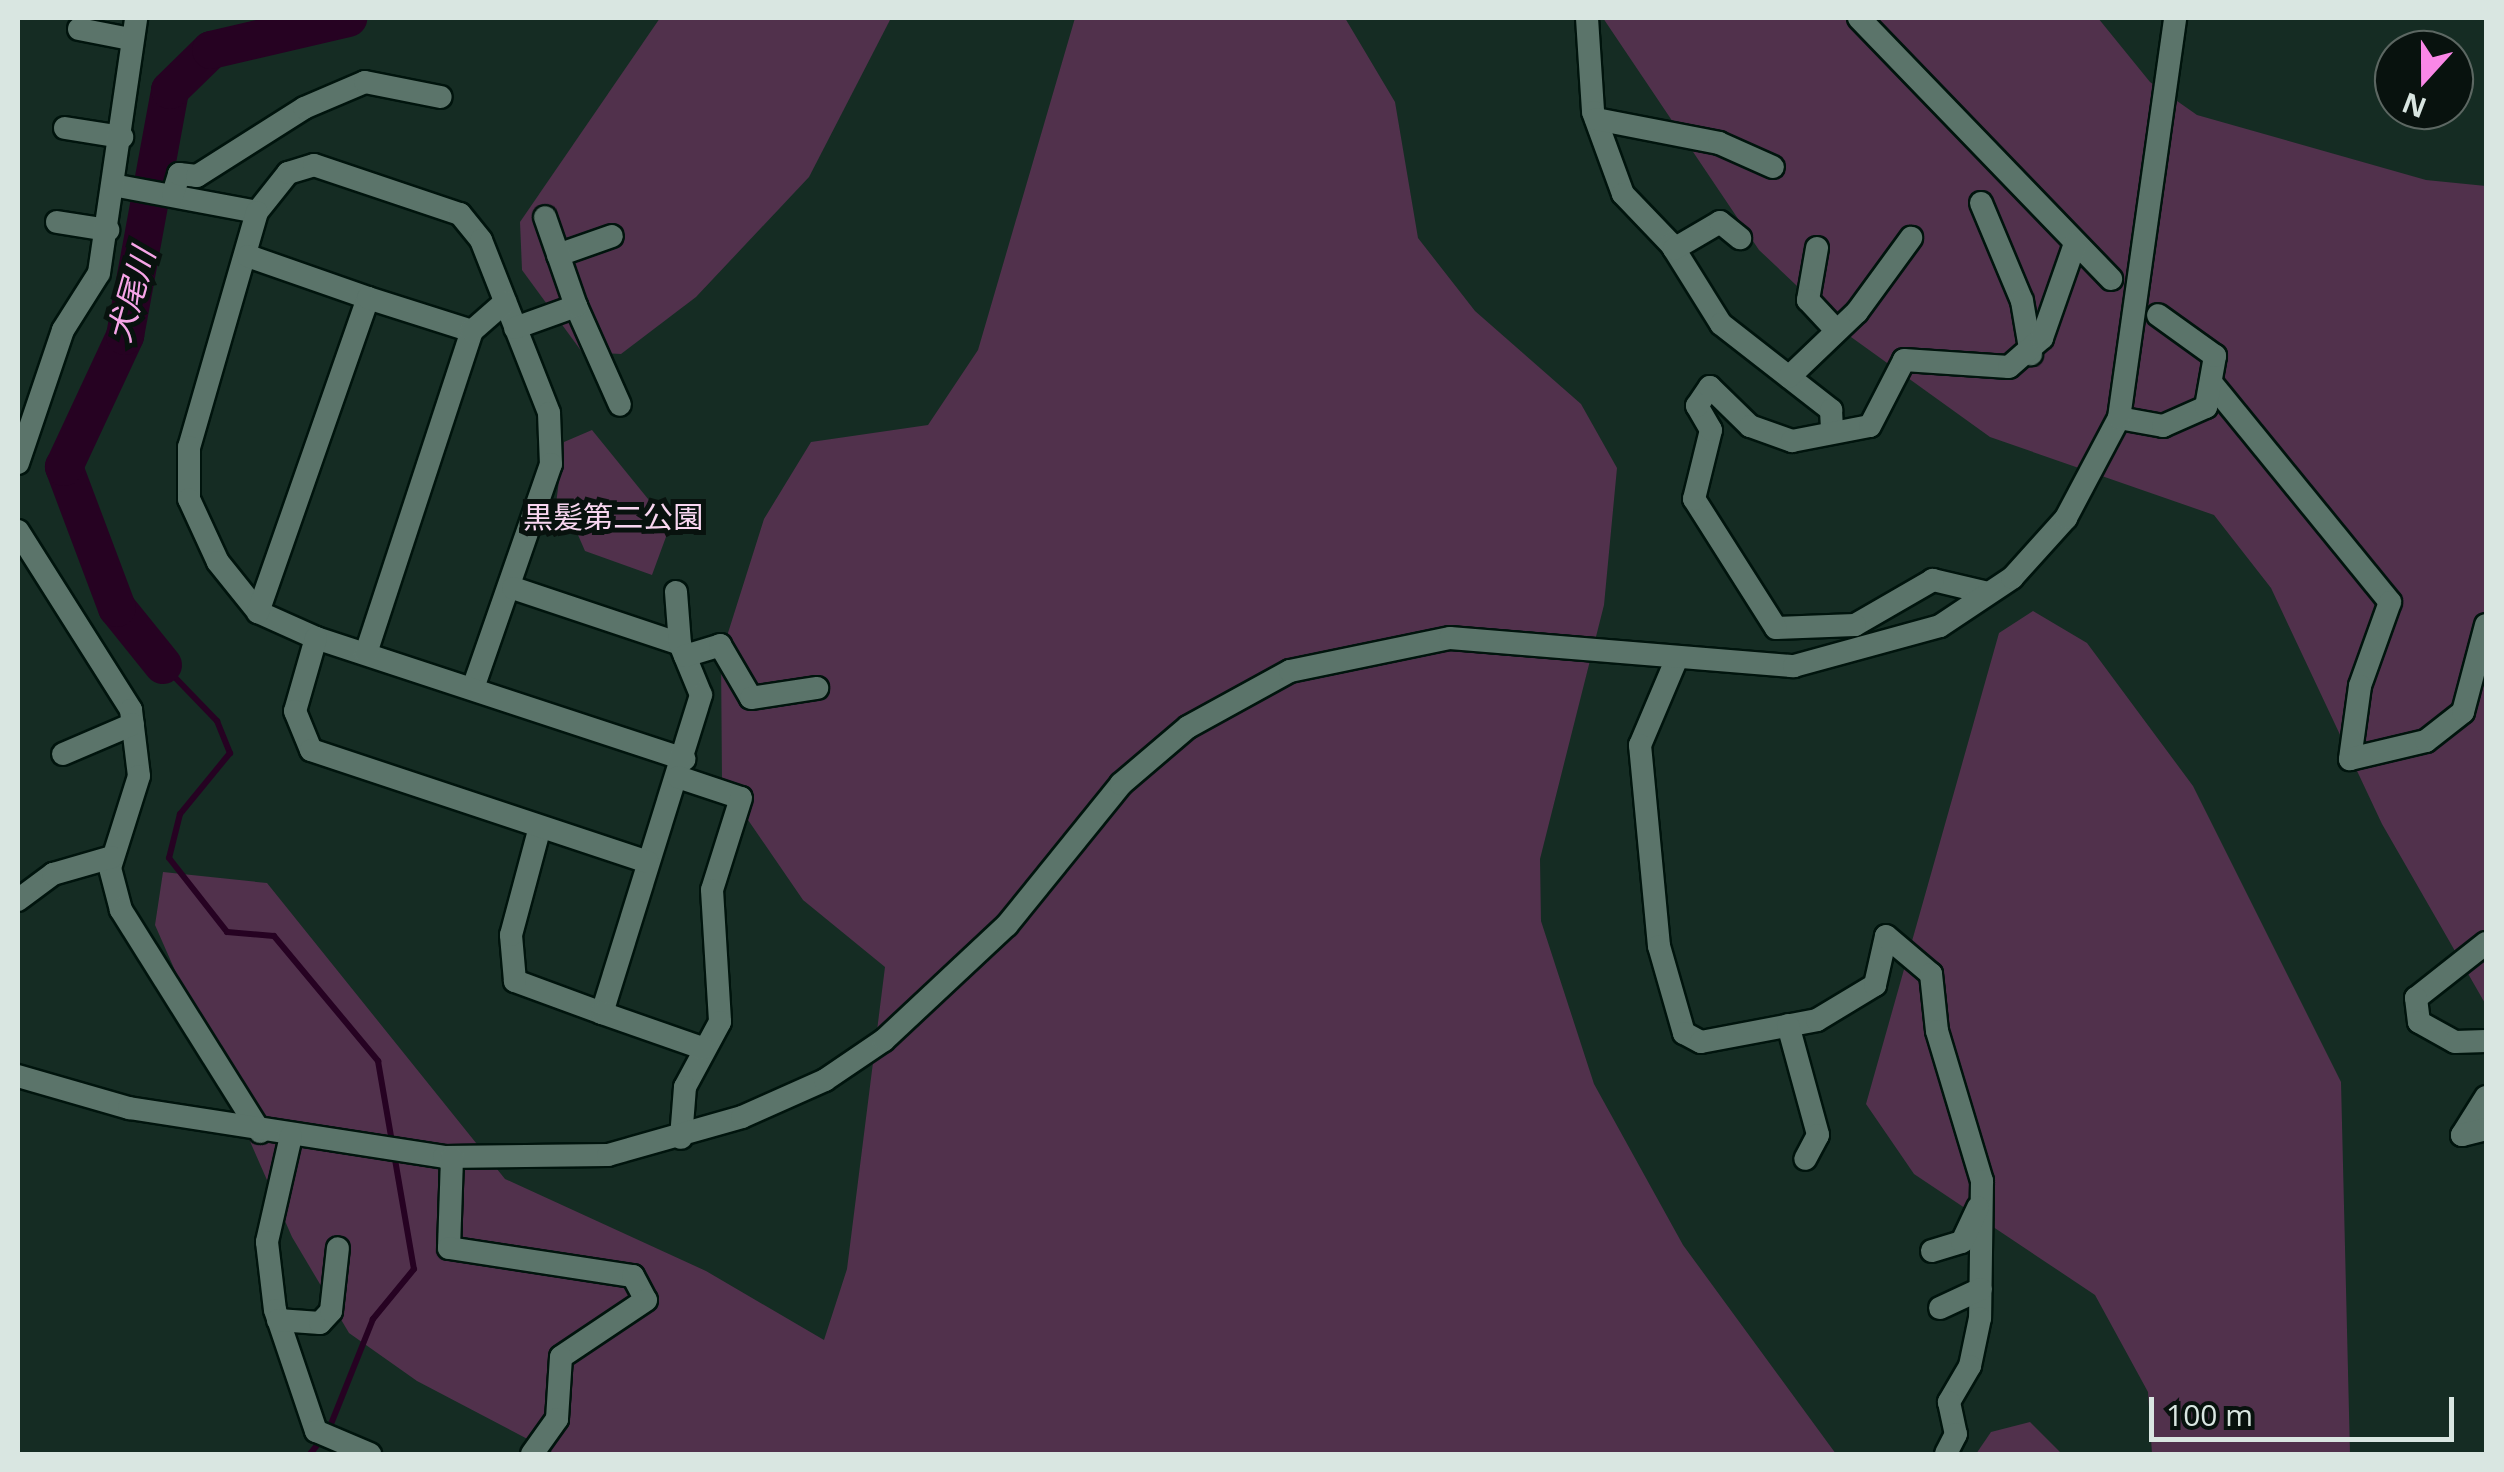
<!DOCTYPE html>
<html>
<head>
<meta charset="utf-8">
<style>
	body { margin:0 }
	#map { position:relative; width:2504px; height:1472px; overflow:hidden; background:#152c23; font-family:"Open Sans","Noto Sans JP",sans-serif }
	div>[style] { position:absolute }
	.green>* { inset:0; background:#51314c }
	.stream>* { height:6px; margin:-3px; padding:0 3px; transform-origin:3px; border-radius:3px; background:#260222 }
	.river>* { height:38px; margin:-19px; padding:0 19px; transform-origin:19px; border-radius:19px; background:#260222 }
	.roads { filter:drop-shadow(2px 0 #00140d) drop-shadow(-2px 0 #00140d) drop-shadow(0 2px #00140d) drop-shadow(0 -2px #00140d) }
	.minor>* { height:22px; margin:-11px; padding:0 11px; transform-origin:11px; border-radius:11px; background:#5b746a }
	span { translate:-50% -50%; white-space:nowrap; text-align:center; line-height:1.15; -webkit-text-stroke:10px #08120e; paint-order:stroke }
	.park-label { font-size:30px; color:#f8d6f0 }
	.water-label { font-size:32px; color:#f6a5e7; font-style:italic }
	.frame { position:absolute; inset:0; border:20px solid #d9e6e1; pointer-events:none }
	.north { position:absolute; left:2374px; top:30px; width:100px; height:100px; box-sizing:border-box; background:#08120e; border:2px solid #5c6762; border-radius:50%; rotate:201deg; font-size:28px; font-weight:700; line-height:40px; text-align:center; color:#d9e6e1 }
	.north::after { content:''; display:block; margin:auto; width:35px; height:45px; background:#fa87e7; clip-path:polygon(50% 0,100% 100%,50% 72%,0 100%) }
	.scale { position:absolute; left:2149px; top:1397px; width:305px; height:45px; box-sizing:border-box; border:5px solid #d9e6e1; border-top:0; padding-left:12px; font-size:30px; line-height:35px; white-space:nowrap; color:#d9e6e1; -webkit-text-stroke:8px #08120e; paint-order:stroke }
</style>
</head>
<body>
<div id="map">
	<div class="green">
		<i style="clip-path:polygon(660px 18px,891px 18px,809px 177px,696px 297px,621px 354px,582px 352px,522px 270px,520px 222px)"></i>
		<i style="clip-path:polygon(1075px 18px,1345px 18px,1395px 102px,1418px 238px,1475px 311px,1581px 404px,1617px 468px,1604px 605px,1540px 859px,1541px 921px,1594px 1084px,1683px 1245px,1836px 1454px,556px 1454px,417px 1381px,349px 1333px,292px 1237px,155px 925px,163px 872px,267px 883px,505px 1179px,706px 1271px,824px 1340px,847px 1269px,885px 967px,803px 900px,722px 782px,721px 655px,764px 519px,811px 442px,928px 425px,978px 350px)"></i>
		<i style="clip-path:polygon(1603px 18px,2098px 18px,2150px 82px,2197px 115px,2426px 180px,2486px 186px,2486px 1005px,2382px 824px,2271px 588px,2214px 515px,1990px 437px,1851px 337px,1759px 250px)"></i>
		<i style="clip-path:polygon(592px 430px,670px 526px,652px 575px,585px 551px,578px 535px,553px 527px,564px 442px)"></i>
		<i style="clip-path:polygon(2033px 611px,2087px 643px,2193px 786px,2341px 1082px,2350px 1454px,2152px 1454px,2148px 1392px,2095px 1295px,1914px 1174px,1866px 1104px,1999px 633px)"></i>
		<i style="clip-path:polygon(2030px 1422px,2062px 1454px,1976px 1454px,1991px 1432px)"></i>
	</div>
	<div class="stream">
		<i style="left:163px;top:665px;width:78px;rotate:46deg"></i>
		<i style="left:217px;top:721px;width:35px;rotate:68deg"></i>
		<i style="left:230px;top:753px;width:79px;rotate:129.3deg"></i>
		<i style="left:180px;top:814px;width:45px;rotate:104deg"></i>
		<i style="left:169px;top:858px;width:94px;rotate:51.9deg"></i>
		<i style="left:227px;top:932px;width:47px;rotate:4.9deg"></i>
		<i style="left:274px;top:936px;width:163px;rotate:50.2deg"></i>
		<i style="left:378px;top:1061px;width:211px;rotate:80.2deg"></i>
		<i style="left:414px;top:1269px;width:65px;rotate:129.4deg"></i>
		<i style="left:373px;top:1319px;width:118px;rotate:111.8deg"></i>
		<i style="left:310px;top:1454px;width:19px;rotate:-51deg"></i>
	</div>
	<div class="river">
		<i style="left:163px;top:665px;width:73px;rotate:-128.9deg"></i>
		<i style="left:117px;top:608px;width:151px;rotate:-110.6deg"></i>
		<i style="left:64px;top:467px;width:145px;rotate:-65deg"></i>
		<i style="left:125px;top:336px;width:250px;rotate:-79.6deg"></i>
		<i style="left:170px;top:90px;width:57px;rotate:-44.3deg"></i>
		<i style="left:211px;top:50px;width:141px;rotate:-13.1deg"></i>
	</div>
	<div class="roads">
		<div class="minor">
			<i style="left:1587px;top:18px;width:94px;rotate:86.3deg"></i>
			<i style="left:1593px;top:112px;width:87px;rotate:69.9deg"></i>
			<i style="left:1623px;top:194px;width:69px;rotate:46.2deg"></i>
			<i style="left:1671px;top:244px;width:94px;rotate:58deg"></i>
			<i style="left:1721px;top:324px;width:140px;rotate:38deg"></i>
			<i style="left:1831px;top:410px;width:20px;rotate:87deg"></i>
			<i style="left:1859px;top:18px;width:363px;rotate:46deg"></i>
			<i style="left:79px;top:29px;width:52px;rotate:11.1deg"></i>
			<i style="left:1596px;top:119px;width:125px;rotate:11deg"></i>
			<i style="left:1719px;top:143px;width:59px;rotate:24deg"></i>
			<i style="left:65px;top:128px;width:58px;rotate:9deg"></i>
			<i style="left:118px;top:186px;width:141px;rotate:10.6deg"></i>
			<i style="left:257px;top:212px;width:50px;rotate:-51.5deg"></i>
			<i style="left:288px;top:173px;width:27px;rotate:-17deg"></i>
			<i style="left:314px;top:165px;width:154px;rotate:18.6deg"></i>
			<i style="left:460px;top:214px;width:33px;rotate:51deg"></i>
			<i style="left:481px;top:240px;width:186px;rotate:68.5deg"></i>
			<i style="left:549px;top:413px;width:51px;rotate:87.8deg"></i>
			<i style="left:551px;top:464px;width:237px;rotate:109.2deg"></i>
			<i style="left:173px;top:194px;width:21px;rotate:-73deg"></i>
			<i style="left:179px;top:174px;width:18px;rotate:6deg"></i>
			<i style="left:197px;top:176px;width:127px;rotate:-32.4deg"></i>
			<i style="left:304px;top:108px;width:66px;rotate:-23.1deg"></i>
			<i style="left:365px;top:82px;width:77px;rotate:11.2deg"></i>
			<i style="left:1981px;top:203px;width:106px;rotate:67.3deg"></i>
			<i style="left:2022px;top:301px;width:54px;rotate:80.4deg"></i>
			<i style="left:257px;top:212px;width:245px;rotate:106.1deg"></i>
			<i style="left:189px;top:447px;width:52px;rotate:90deg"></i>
			<i style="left:189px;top:499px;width:69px;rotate:65.3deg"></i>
			<i style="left:218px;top:562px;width:64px;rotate:51.3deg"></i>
			<i style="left:258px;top:612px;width:64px;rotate:24.1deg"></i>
			<i style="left:316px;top:638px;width:388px;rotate:18.2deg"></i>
			<i style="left:57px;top:222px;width:52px;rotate:8.9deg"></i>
			<i style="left:1817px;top:248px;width:53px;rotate:99.8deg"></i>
			<i style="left:1808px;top:300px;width:40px;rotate:47deg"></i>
			<i style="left:1674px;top:249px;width:53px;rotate:-30.4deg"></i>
			<i style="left:1720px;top:222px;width:26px;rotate:39deg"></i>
			<i style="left:558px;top:255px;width:57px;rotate:-19.4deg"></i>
			<i style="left:248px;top:256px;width:127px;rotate:19.3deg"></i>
			<i style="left:368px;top:298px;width:333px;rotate:109.3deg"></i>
			<i style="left:368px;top:298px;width:109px;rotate:17.6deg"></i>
			<i style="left:576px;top:306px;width:108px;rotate:66deg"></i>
			<i style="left:515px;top:328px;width:65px;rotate:-19.8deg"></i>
			<i style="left:576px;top:306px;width:94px;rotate:-109.2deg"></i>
			<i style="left:1789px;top:377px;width:94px;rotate:-43.7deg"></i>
			<i style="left:1857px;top:312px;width:92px;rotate:-53.9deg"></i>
			<i style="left:2213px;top:385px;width:280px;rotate:50.8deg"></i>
			<i style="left:2390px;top:602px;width:89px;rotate:109.7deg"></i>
			<i style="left:2360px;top:686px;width:74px;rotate:97.8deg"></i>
			<i style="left:2350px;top:759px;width:78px;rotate:-13.3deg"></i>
			<i style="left:2426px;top:741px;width:47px;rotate:-38.1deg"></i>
			<i style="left:2463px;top:712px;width:90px;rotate:-75.2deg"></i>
			<i style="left:2119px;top:418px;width:45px;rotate:10.3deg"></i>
			<i style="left:2163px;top:426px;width:47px;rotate:-23.8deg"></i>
			<i style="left:2206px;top:407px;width:52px;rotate:-80deg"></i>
			<i style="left:2215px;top:356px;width:70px;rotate:-144.3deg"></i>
			<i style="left:18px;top:463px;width:140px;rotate:-71.3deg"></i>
			<i style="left:63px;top:330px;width:67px;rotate:-57.7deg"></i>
			<i style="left:99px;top:273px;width:258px;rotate:-81.7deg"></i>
			<i style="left:18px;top:531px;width:212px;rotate:57.7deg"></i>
			<i style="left:131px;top:710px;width:66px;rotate:83.1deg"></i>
			<i style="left:139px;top:776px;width:96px;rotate:107.5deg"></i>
			<i style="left:110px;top:868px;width:43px;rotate:75.3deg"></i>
			<i style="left:121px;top:910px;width:262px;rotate:57.9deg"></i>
			<i style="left:513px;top:588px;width:176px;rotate:18.5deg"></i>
			<i style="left:680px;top:644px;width:55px;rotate:67.6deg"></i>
			<i style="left:701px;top:695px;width:333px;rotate:107.3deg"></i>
			<i style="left:602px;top:1013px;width:93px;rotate:-159.8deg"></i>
			<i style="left:515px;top:981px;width:46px;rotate:-95deg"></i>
			<i style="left:511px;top:935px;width:112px;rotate:-75deg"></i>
			<i style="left:676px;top:592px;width:52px;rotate:85.6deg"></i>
			<i style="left:1988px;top:593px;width:57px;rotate:-166.7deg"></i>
			<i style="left:1933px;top:580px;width:90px;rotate:150deg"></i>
			<i style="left:1855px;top:625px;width:79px;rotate:177.8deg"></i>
			<i style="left:1776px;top:628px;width:153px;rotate:-122.4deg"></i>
			<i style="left:1694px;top:499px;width:71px;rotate:-76.2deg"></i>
			<i style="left:1711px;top:430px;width:28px;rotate:-120deg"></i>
			<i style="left:1697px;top:406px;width:23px;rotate:-56deg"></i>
			<i style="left:1710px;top:387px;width:56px;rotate:44.3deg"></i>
			<i style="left:1750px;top:426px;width:45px;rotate:19.7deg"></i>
			<i style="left:1792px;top:441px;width:79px;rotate:-10.9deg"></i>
			<i style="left:1870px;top:426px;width:74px;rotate:-62.7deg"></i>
			<i style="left:1904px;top:360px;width:105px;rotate:3.8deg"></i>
			<i style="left:2009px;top:367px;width:44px;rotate:-41.3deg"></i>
			<i style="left:2042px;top:338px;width:100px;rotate:-70.7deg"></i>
			<i style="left:316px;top:638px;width:76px;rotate:106deg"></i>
			<i style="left:295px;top:711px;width:42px;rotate:67.7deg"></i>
			<i style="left:311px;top:750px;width:355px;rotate:18.4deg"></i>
			<i style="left:366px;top:653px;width:339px;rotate:-71.8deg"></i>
			<i style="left:472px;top:331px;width:44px;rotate:-41.3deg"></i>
			<i style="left:685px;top:656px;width:37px;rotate:-17deg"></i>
			<i style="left:720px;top:645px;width:61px;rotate:59.7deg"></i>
			<i style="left:751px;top:698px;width:67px;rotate:-8.6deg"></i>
			<i style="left:1677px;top:658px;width:95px;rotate:113deg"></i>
			<i style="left:1640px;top:745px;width:202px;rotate:84.6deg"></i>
			<i style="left:1659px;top:946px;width:91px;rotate:74deg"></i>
			<i style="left:1684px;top:1033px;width:19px;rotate:28deg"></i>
			<i style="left:1701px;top:1042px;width:118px;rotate:-10.7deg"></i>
			<i style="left:1817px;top:1020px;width:68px;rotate:-31.1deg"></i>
			<i style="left:1875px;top:985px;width:50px;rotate:-77.3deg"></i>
			<i style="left:1886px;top:936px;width:59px;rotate:40.2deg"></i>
			<i style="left:1931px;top:974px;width:57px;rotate:84deg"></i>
			<i style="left:1937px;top:1031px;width:157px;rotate:73.3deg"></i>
			<i style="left:1982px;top:1181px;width:137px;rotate:90.8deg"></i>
			<i style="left:1980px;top:1318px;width:49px;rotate:101.8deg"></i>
			<i style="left:1970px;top:1366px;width:42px;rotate:120.3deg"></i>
			<i style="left:1949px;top:1402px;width:33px;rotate:78deg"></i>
			<i style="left:1956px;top:1434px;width:22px;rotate:117deg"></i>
			<i style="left:63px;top:754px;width:76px;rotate:-23.2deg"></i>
			<i style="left:678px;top:777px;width:66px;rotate:18.4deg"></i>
			<i style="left:741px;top:798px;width:96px;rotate:107.5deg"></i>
			<i style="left:712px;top:890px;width:132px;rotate:86.5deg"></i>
			<i style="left:720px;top:1022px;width:74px;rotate:118.3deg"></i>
			<i style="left:685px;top:1087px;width:51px;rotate:94.5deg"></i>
			<i style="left:18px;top:900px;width:44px;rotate:-36.6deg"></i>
			<i style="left:53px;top:874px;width:61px;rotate:-16.1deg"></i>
			<i style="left:2486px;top:943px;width:89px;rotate:141.8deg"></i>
			<i style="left:2416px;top:998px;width:24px;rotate:83deg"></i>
			<i style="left:2419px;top:1022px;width:41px;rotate:29.1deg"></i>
			<i style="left:2455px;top:1042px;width:31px;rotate:-2deg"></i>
			<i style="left:602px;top:1013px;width:106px;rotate:19.3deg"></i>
			<i style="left:1788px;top:1025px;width:114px;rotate:74.7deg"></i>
			<i style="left:1818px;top:1135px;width:27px;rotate:118deg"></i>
			<i style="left:18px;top:1076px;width:116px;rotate:16.1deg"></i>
			<i style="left:129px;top:1108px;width:319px;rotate:8.8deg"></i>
			<i style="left:444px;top:1157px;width:164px;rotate:-0.7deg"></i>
			<i style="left:608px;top:1155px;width:139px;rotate:-15.8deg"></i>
			<i style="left:742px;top:1117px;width:91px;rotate:-24deg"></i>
			<i style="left:825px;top:1080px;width:71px;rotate:-34.1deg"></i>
			<i style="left:884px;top:1040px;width:168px;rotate:-43.1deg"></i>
			<i style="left:1007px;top:925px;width:181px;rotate:-51deg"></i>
			<i style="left:1121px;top:784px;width:88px;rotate:-40.4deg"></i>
			<i style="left:1188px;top:727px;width:116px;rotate:-28.8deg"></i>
			<i style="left:1290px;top:671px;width:163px;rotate:-11.7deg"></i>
			<i style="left:1450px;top:638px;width:345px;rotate:4.7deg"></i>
			<i style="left:1794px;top:666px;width:151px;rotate:-15.3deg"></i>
			<i style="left:1940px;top:626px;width:87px;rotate:-33.7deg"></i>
			<i style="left:2012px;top:578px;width:81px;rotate:-48deg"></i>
			<i style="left:2066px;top:518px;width:113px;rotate:-62.1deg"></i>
			<i style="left:2119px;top:418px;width:404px;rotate:-82deg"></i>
			<i style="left:2486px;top:1097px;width:45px;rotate:122.3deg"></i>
			<i style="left:2462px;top:1135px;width:25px;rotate:-14deg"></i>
			<i style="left:291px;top:1136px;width:109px;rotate:102.8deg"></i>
			<i style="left:267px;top:1242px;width:68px;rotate:83.3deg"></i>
			<i style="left:275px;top:1310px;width:128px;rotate:71.3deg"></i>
			<i style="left:316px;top:1431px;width:59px;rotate:23.1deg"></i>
			<i style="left:452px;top:1158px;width:90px;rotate:91.9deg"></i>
			<i style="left:449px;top:1248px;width:186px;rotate:8.7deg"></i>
			<i style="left:633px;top:1276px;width:27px;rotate:62deg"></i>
			<i style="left:646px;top:1300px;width:102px;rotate:146.2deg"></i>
			<i style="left:561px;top:1357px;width:62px;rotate:93.7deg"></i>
			<i style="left:557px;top:1419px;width:43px;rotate:125.5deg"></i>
			<i style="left:1932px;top:1251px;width:31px;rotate:-17deg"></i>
			<i style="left:1962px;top:1242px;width:38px;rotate:-65deg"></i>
			<i style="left:1940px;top:1308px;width:45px;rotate:-24.9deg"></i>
			<i style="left:278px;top:1320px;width:42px;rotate:4.1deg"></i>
			<i style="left:320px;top:1323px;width:16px;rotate:-47deg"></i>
			<i style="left:331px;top:1311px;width:63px;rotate:-83.7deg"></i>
		</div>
	</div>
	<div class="park-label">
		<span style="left:613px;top:517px">黒髪第二公園</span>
	</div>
	<div class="water-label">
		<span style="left:131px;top:295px;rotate:-74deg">犬尾川</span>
	</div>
	<div class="frame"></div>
	<div class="north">N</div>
	<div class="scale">100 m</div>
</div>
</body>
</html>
